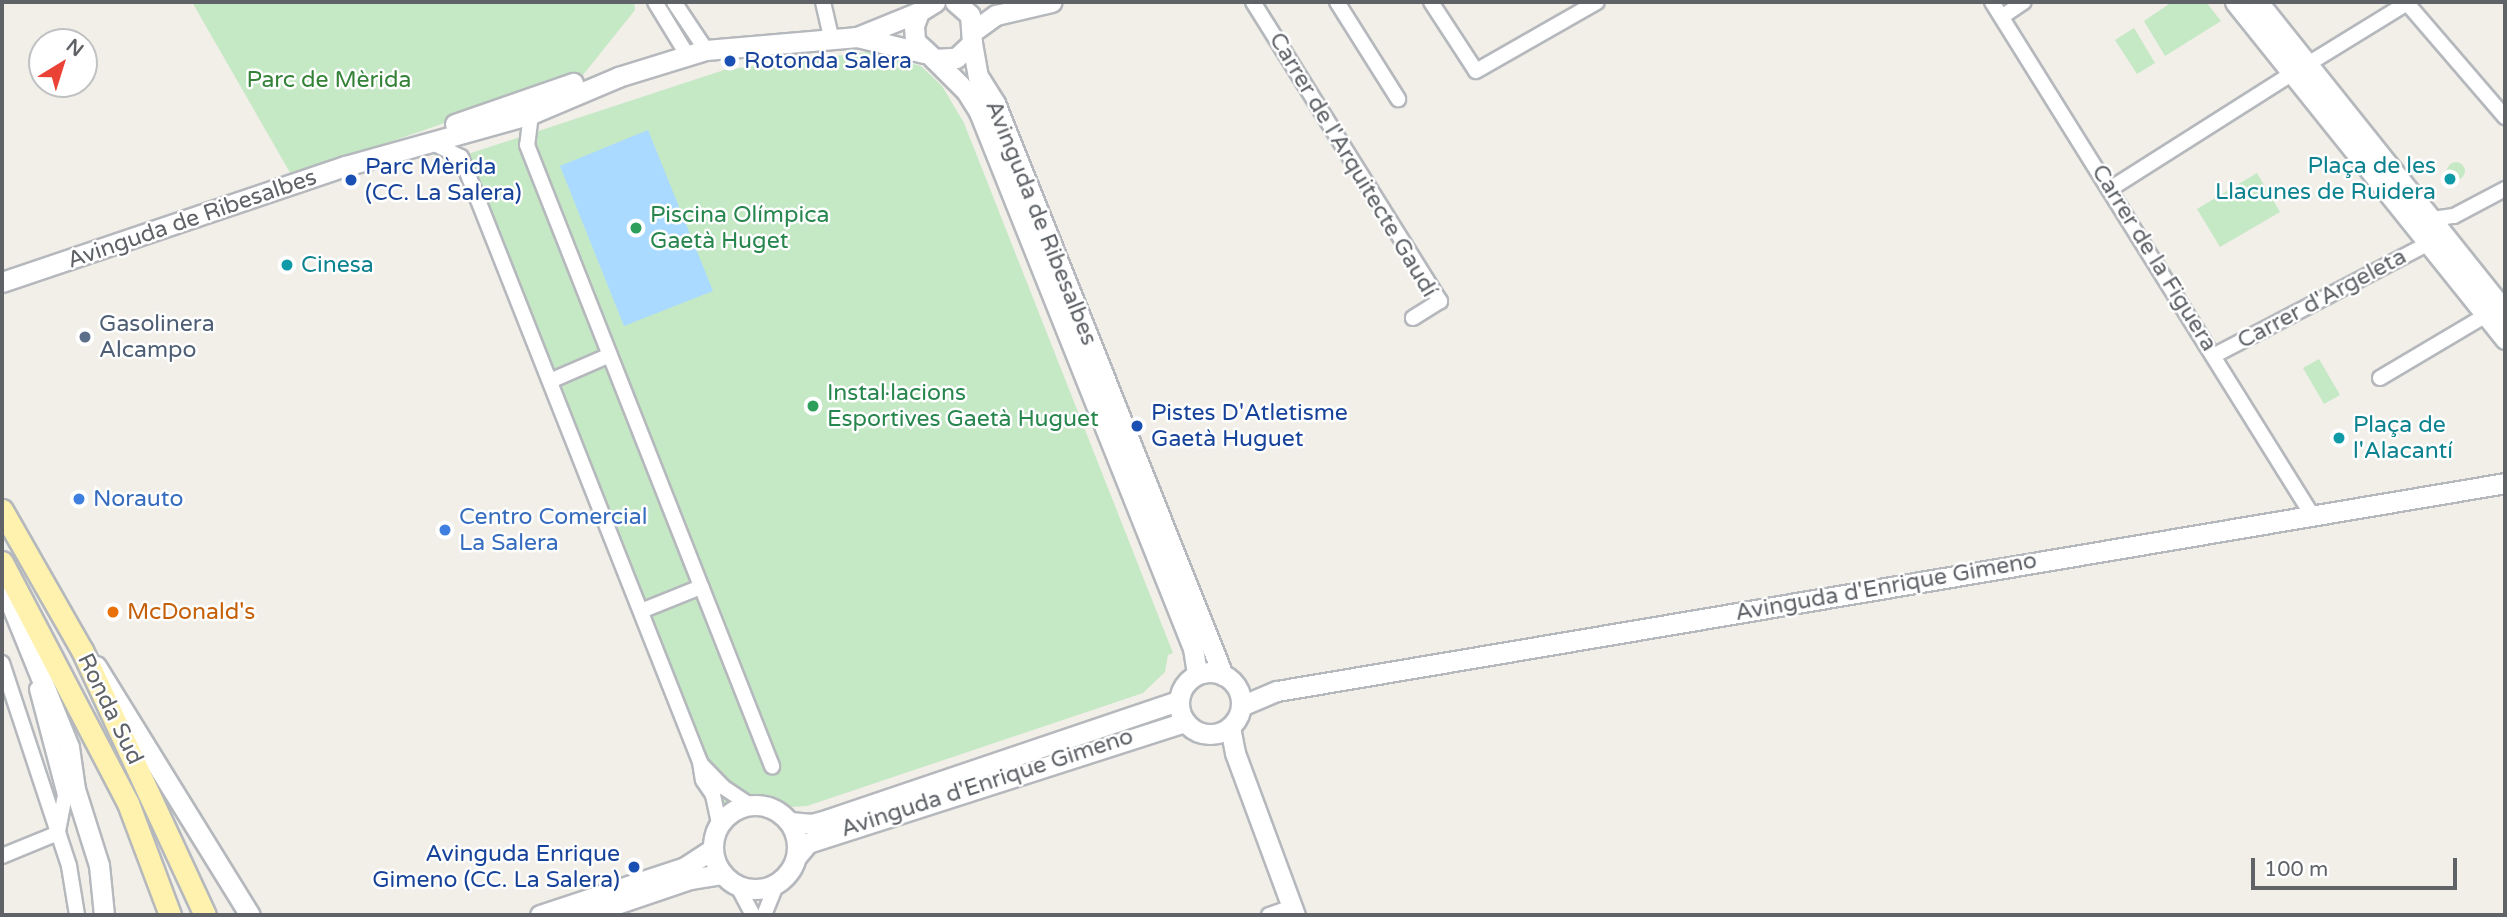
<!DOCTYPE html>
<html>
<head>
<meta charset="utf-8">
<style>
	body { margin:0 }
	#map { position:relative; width:2507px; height:917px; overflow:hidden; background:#f1efe8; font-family:"Varela Round",sans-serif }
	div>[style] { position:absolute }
	.green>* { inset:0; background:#c5e8c5 }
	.round { border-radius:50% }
	.water>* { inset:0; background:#aadaff }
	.roads { filter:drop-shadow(2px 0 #b5b8bc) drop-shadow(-2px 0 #b5b8bc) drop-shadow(0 2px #b5b8bc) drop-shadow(0 -2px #b5b8bc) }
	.street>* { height:14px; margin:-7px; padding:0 7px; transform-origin:7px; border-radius:7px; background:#fff }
	.secondary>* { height:19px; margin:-9.5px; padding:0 9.5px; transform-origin:9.5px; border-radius:9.5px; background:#fff }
	.secondary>.ring { margin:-9.5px; padding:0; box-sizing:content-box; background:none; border:19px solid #fff; border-radius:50% }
	.primary>* { height:21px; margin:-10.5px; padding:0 10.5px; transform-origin:10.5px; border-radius:10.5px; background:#fff2af }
	.dots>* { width:19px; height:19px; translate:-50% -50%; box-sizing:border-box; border:4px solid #fff; border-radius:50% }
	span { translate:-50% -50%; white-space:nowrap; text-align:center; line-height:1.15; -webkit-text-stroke:5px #fff; paint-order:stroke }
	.transit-label { font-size:23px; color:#164399 }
	.left { translate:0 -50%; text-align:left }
	.right { translate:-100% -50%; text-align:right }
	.park-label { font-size:23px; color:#348238 }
	.street-label { font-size:23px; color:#5f6368 }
	.culture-label { font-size:23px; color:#0d838f }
	.leisure-label { font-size:23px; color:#27864d }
	.service-label { font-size:23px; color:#4e5e75 }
	.shop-label { font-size:23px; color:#366cbe }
	.food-label { font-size:23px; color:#c56008 }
	.frame { position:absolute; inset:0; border:4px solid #5f6368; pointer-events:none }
	.north { position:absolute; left:28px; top:28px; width:70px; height:70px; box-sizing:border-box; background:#fff; border:2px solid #bfc1c3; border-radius:50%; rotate:38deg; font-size:19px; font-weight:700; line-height:28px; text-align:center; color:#5f6368 }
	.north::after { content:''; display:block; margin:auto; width:24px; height:32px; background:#ea4335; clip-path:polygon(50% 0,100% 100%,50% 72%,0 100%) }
	.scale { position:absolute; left:2251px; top:858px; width:206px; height:32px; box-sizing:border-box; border:4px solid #5f6368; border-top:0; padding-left:9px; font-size:21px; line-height:24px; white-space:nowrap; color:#5f6368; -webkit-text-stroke:5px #fff; paint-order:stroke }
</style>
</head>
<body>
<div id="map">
	<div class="green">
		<i style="clip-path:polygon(192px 2px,634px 2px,635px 10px,583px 75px,292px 176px)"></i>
		<i style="clip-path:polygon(2172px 2px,2206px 2px,2221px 21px,2165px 56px,2144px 21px)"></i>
		<i style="clip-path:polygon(2134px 28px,2155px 63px,2137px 74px,2115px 40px)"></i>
		<i style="clip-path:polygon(867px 52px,921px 66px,942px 86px,964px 123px,1173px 653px,1168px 655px,1165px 672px,1143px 693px,807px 806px,712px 812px,453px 159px,724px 70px)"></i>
		<i class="round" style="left:2447px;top:162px;width:18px;height:18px"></i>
		<i style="clip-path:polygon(2257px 173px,2280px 212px,2220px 247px,2197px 209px)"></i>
		<i style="clip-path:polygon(2319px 359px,2340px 395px,2324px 404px,2303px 368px)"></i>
	</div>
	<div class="water">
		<i style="clip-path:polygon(648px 130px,713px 291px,624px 326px,560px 166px)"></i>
	</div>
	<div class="roads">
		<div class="street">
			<i style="left:655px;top:2px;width:63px;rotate:58.6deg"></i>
			<i style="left:674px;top:2px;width:58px;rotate:56.3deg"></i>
			<i style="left:823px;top:2px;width:37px;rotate:77deg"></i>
			<i style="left:1253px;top:2px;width:353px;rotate:58deg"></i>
			<i style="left:1440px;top:301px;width:32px;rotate:148deg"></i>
			<i style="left:1337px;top:2px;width:115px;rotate:57.8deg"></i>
			<i style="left:1431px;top:2px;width:82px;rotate:56.9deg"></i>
			<i style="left:1476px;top:71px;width:139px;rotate:-29.7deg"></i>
			<i style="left:1992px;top:2px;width:605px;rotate:58.04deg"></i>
			<i style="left:2406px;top:2px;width:152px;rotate:49.3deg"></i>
			<i style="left:2003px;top:16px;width:25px;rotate:-34deg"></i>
			<i style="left:2308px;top:64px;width:116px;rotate:-31.6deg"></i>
			<i style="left:531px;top:114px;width:31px;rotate:97deg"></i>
			<i style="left:527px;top:145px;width:668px;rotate:68.47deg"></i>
			<i style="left:433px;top:143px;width:31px;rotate:27deg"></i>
			<i style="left:461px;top:157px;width:650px;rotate:68.44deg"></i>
			<i style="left:700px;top:762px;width:18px;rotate:81deg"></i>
			<i style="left:703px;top:780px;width:18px;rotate:56deg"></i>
			<i style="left:713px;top:795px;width:29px;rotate:78deg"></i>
			<i style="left:2110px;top:189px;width:217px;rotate:-32.4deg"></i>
			<i style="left:2432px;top:219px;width:22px;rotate:-8deg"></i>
			<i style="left:2454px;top:216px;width:58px;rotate:-27.9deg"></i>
			<i style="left:2215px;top:355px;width:242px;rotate:-27.6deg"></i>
			<i style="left:2380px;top:378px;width:123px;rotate:-30.7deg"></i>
			<i style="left:550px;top:381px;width:65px;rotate:-23.4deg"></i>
			<i style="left:641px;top:611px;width:65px;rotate:-21.8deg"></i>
			<i style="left:2px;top:663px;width:214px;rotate:71.7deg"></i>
			<i style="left:69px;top:866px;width:50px;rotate:80.7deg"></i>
			<i style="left:37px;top:689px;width:110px;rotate:75.2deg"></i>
			<i style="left:65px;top:795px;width:38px;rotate:101deg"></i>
			<i style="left:701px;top:764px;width:32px;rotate:46deg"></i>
			<i style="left:723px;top:787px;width:30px;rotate:34deg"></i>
			<i style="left:2px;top:856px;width:61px;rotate:-22.3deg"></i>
			<i style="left:737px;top:885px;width:34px;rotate:62deg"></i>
			<i style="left:764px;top:915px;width:35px;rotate:-68deg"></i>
			<i style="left:1269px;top:915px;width:24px;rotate:-19deg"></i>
		</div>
		<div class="secondary">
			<i style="left:935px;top:2px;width:19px;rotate:148deg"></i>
			<i style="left:919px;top:12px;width:15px;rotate:110deg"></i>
			<i style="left:914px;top:26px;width:15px;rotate:86deg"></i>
			<i style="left:915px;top:41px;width:26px;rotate:43deg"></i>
			<i style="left:934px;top:59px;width:22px;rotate:-3deg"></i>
			<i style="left:956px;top:58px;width:22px;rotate:-43deg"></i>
			<i style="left:972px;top:43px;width:28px;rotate:-94deg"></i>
			<i style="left:970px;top:15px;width:20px;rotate:-139deg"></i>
			<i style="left:2235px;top:2px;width:432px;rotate:51.3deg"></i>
			<i style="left:2258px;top:2px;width:396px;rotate:51.4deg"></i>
			<i style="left:975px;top:30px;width:26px;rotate:-36deg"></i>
			<i style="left:996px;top:15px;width:57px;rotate:-13.1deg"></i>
			<i style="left:857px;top:37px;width:67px;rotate:-22deg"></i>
			<i style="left:972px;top:43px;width:34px;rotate:80deg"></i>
			<i style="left:978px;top:76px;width:32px;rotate:58deg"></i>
			<i style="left:995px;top:103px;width:616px;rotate:68.27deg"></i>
			<i style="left:934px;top:59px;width:45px;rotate:45deg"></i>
			<i style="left:966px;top:91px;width:25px;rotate:58deg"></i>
			<i style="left:979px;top:112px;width:577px;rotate:68.24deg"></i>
			<i style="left:1193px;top:648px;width:26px;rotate:81deg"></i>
			<i style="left:455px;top:124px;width:125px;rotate:-19.2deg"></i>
			<i style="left:2px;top:282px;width:362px;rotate:-18.7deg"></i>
			<i style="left:345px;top:166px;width:193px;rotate:-15.6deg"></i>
			<i style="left:531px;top:114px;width:95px;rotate:-23deg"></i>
			<i style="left:618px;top:77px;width:92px;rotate:-17.1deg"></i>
			<i style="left:706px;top:50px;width:152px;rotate:-4.9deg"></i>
			<i style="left:857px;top:37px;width:69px;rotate:13.4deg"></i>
			<i style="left:2px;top:582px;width:178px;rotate:67.9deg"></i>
			<i style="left:69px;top:747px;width:42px;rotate:81.9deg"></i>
			<i style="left:75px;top:789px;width:80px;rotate:72.5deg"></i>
			<i style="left:99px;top:865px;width:50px;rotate:84.3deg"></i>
			<i style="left:96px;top:666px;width:293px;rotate:58.3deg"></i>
			<i class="ring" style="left:1179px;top:672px;width:43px;height:43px"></i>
			<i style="left:1241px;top:706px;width:39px;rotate:-23deg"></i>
			<i style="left:1277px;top:691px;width:1245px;rotate:-9.61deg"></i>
			<i style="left:1230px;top:727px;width:26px;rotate:79deg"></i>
			<i style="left:1235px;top:753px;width:173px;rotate:69.7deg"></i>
			<i class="ring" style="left:713px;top:805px;width:65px;height:65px"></i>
			<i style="left:790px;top:822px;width:22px;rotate:5deg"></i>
			<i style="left:812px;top:824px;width:18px;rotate:-16deg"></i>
			<i style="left:829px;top:819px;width:368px;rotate:-18.7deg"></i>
			<i style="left:797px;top:856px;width:17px;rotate:-50deg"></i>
			<i style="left:808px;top:843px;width:395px;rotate:-17.8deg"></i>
			<i style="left:540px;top:915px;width:153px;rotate:-18.3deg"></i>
			<i style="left:685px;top:867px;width:33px;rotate:-33deg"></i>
			<i style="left:584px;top:915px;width:112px;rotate:-18.8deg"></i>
			<i style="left:690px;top:879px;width:33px;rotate:-9deg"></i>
		</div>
		<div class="primary">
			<i style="left:2px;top:510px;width:161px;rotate:60.3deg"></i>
			<i style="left:82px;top:650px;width:292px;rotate:65.1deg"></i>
			<i style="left:2px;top:562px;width:272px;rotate:62.4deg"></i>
			<i style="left:128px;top:803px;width:120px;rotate:69.4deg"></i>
		</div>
	</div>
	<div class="dots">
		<i style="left:730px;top:61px;background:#1a4fb4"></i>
		<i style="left:2450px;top:179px;background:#0f9aa8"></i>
		<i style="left:351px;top:180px;background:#1a4fb4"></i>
		<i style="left:636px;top:228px;background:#2e9e5b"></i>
		<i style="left:287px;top:265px;background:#0f9aa8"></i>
		<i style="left:85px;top:337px;background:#5c6f8a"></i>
		<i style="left:813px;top:406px;background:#2e9e5b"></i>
		<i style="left:1137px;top:426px;background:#1a4fb4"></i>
		<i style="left:2339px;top:438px;background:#0f9aa8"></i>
		<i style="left:79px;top:499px;background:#3f7fe0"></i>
		<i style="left:445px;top:530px;background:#3f7fe0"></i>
		<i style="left:113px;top:612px;background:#e8710a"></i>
		<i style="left:634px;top:867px;background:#1a4fb4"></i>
	</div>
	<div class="transit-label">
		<span class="left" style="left:744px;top:61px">Rotonda Salera</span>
		<span class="left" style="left:365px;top:180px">Parc Mèrida<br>(CC. La Salera)</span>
		<span class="left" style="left:1151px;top:426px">Pistes D'Atletisme<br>Gaetà Huguet</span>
		<span class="right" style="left:620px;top:867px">Avinguda Enrique<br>Gimeno (CC. La Salera)</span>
	</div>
	<div class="park-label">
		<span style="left:329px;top:80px">Parc de Mèrida</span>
	</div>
	<div class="street-label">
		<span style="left:1353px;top:165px;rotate:59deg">Carrer de l'Arquitecte Gaudí</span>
		<span style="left:192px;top:219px;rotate:-19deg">Avinguda de Ribesalbes</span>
		<span style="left:1041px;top:223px;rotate:68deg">Avinguda de Ribesalbes</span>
		<span style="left:2154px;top:258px;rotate:58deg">Carrer de la Figuera</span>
		<span style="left:2322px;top:299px;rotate:-28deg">Carrer d'Argeleta</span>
		<span style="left:1886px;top:587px;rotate:-10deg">Avinguda d'Enrique Gimeno</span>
		<span style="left:110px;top:709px;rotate:64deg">Ronda Sud</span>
		<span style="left:987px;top:783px;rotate:-18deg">Avinguda d'Enrique Gimeno</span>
	</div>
	<div class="culture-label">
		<span class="right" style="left:2436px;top:179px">Plaça de les<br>Llacunes de Ruidera</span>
		<span class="left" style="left:301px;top:265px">Cinesa</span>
		<span class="left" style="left:2353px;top:438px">Plaça de<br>l'Alacantí</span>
	</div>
	<div class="leisure-label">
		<span class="left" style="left:650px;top:228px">Piscina Olímpica<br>Gaetà Huget</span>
		<span class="left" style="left:827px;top:406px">Instal·lacions<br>Esportives Gaetà Huguet</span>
	</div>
	<div class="service-label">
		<span class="left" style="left:99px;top:337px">Gasolinera<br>Alcampo</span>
	</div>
	<div class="shop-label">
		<span class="left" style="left:93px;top:499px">Norauto</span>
		<span class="left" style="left:459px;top:530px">Centro Comercial<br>La Salera</span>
	</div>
	<div class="food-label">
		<span class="left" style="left:127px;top:612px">McDonald's</span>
	</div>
	<div class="frame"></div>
	<div class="north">N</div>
	<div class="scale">100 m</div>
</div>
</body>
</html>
